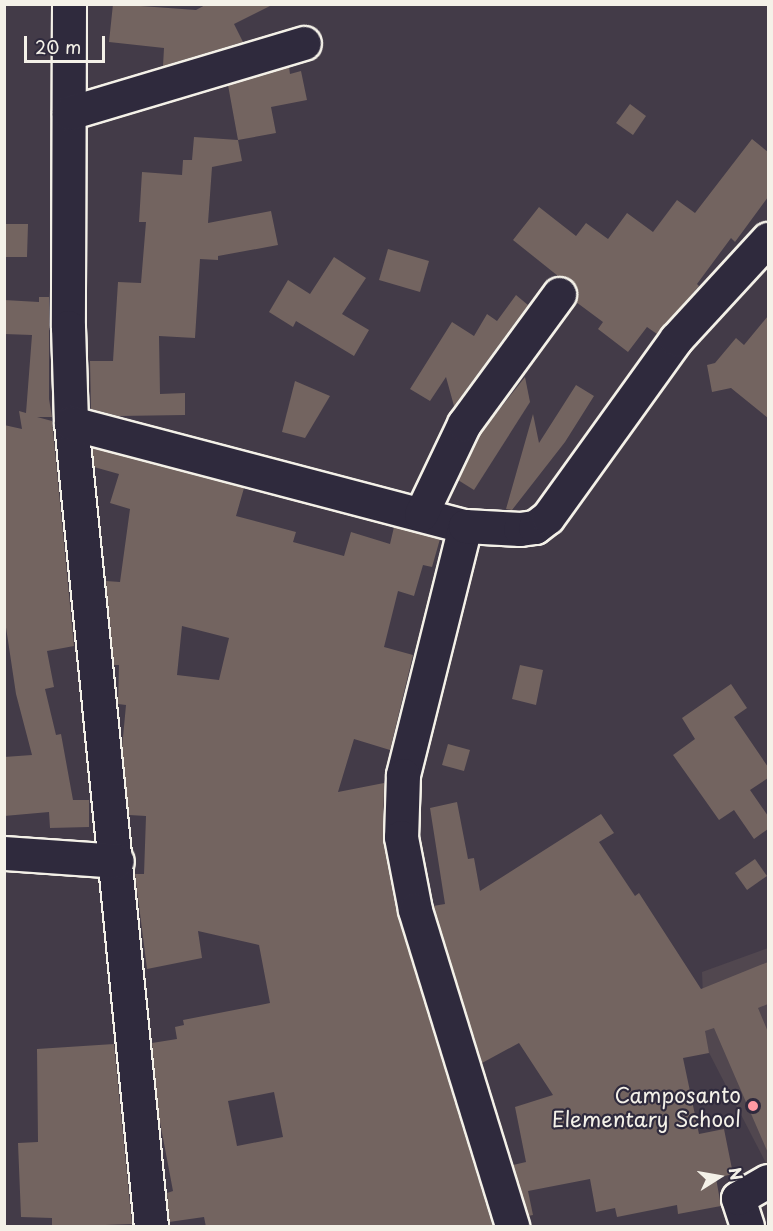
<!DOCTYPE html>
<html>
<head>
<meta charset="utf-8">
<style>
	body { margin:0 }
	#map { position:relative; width:773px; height:1231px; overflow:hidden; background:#433b48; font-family:"Playpen Sans",sans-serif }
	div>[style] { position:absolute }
	.built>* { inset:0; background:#51474f }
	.building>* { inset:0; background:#736460 }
	.roads { filter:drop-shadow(2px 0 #f4f1e8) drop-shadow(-2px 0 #f4f1e8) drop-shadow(0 2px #f4f1e8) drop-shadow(0 -2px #f4f1e8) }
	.minor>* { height:33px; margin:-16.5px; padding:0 16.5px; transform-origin:16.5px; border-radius:16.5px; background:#2f2a3d }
	.dots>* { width:16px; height:16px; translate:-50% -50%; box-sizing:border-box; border:3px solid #2f2a3d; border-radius:50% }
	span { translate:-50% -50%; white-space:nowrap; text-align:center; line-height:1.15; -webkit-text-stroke:4.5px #2f2a3d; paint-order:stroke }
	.poi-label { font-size:21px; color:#f4f1e8 }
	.right { translate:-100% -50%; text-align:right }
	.frame { position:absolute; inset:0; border:6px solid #f4f1e8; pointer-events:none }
	.north { position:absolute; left:689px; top:1147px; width:60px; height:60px; -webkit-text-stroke:4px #2f2a3d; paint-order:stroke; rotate:79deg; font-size:16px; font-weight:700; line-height:24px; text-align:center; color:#f4f1e8 }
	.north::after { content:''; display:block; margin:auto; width:21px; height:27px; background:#f4f1e8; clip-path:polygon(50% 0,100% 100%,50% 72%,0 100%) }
	.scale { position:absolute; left:24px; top:36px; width:81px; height:27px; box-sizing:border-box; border:3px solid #f4f1e8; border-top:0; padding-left:8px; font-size:18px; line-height:21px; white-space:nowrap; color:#f4f1e8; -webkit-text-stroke:4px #2f2a3d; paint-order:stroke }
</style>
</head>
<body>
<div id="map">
	<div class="built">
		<i style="clip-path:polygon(768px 948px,768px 1167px,705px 1045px,702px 972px)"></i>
	</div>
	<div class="building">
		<i style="clip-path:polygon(113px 4px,196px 10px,207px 4px,274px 4px,234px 24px,243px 42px,163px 66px,164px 48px,109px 42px)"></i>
		<i style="clip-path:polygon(289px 67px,290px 74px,301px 71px,307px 100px,271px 107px,276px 133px,238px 140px,242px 161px,212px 167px,208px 223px,271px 211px,278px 245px,218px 256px,218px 260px,200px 259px,195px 338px,159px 336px,160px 394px,185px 393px,185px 415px,118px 416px,91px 409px,90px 361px,113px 361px,118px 282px,141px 283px,146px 222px,139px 222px,142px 172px,182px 175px,183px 160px,192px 160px,194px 137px,238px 140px,228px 85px)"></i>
		<i style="clip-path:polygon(630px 104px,646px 116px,633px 135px,616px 123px)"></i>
		<i style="clip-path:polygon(752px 139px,768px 152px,768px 197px,735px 242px,731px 238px,697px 284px,699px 286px,657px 334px,647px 327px,628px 352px,598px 329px,603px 322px,576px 302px,576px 287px,570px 279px,558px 276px,513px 240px,539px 207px,576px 236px,586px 223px,608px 239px,627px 213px,653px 232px,677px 200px,695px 213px)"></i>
		<i style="clip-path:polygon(4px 224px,28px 224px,27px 257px,4px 257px)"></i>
		<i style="clip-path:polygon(388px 249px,429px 261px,420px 292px,379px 280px)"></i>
		<i style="clip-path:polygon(334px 257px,366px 278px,342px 314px,369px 330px,354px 356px,296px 321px,293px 327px,269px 312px,288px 280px,310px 294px)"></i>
		<i style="clip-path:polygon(516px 295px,528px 305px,454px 406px,446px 377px,430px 401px,410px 389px,452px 322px,474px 336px,487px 314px,497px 321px)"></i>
		<i style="clip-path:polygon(39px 297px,49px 297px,49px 399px,52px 417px,37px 417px,52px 421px,74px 646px,47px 651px,54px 687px,45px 689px,56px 735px,61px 734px,73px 800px,89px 800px,89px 827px,50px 828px,49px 812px,4px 816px,4px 757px,32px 755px,16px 694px,4px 614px,4px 425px,22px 429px,19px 411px,26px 413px,32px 335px,4px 334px,4px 300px,39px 302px)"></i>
		<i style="clip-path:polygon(768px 316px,768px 418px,731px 388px,712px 392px,707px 365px,715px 363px,736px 338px,744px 345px)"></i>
		<i style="clip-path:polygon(525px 377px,530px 402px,474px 490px,458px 480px,480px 434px)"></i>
		<i style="clip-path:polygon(295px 381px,330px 396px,305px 438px,282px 432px)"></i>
		<i style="clip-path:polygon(576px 385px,594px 396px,565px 442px,512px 510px,506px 509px,533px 414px,539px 443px)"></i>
		<i style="clip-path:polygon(evenodd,92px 448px,244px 488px,236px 516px,296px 532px,293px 542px,344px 556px,351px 532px,390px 544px,394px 527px,440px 539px,432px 567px,423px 565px,414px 596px,398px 591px,384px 647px,413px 655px,390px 750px,354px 739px,338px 792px,384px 783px,383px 840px,397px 914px,493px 1227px,206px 1227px,204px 1217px,169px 1222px,167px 1193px,173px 1191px,159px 1117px,152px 1043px,177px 1039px,175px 1027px,184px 1025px,183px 1020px,270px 1003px,259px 945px,198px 931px,202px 958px,147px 969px,135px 874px,144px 874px,146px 816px,129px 815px,122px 748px,126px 705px,118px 704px,119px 665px,114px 665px,106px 581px,120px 582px,130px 509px,110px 503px,119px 474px,94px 467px,92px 448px,182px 626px,229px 638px,219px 680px,177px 675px,182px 626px,92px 448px,274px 1092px,283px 1137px,237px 1146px,228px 1101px,274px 1092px)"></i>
		<i style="clip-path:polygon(520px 665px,543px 670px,536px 705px,512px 699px)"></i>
		<i style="clip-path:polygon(731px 684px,747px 708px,734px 717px,768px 767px,768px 778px,750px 790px,768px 816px,768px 829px,754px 839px,734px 810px,719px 820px,673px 755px,695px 739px,682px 718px)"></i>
		<i style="clip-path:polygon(448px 744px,470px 750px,464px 771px,442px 765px)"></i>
		<i style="clip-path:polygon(457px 802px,468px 859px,474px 858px,480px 891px,601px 814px,614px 833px,599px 842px,635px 896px,639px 893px,701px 989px,768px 962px,768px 1004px,758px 1008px,768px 1032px,768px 1153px,714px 1028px,705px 1031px,709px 1053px,683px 1058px,699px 1134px,724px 1129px,733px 1174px,716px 1178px,721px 1206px,678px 1214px,677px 1205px,617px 1217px,615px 1208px,596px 1212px,590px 1179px,528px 1191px,533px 1215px,528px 1216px,513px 1165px,526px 1162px,515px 1107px,553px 1095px,519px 1043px,482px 1063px,433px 906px,445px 904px,430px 808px)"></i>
		<i style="clip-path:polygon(755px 859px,767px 876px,747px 890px,735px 873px)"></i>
		<i style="clip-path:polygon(114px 1044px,132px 1224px,52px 1227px,52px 1218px,21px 1217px,18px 1143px,38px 1142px,37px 1049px)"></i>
	</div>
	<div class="roads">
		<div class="minor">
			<i style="left:69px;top:4px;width:323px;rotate:90.2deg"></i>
			<i style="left:68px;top:327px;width:96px;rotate:88.2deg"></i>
			<i style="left:71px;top:423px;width:807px;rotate:84.31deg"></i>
			<i style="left:69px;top:113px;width:245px;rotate:-16.6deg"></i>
			<i style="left:71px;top:423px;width:407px;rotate:14.7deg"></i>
			<i style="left:465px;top:526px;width:257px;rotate:104deg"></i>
			<i style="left:403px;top:775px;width:62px;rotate:91.8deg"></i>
			<i style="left:401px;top:837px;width:74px;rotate:79.1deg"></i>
			<i style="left:415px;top:910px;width:331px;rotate:72.9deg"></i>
			<i style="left:421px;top:514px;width:100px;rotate:-64.5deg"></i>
			<i style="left:464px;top:424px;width:161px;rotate:-53.8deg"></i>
			<i style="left:465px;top:526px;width:55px;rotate:3.1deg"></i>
			<i style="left:520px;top:529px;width:15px;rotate:-8deg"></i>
			<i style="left:535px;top:527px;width:16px;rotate:-38deg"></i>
			<i style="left:548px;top:517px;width:219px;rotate:-54.3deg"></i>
			<i style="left:676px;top:339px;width:136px;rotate:-47.4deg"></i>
			<i style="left:4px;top:853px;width:113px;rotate:4deg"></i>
			<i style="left:747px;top:1226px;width:29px;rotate:-108deg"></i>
			<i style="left:738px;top:1198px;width:34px;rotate:-30deg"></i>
		</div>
	</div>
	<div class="dots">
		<i style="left:753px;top:1106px;background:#ff9aa2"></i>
	</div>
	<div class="poi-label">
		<span class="right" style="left:741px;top:1106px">Camposanto<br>Elementary School</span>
	</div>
	<div class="frame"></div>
	<div class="north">N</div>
	<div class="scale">20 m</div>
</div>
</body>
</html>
